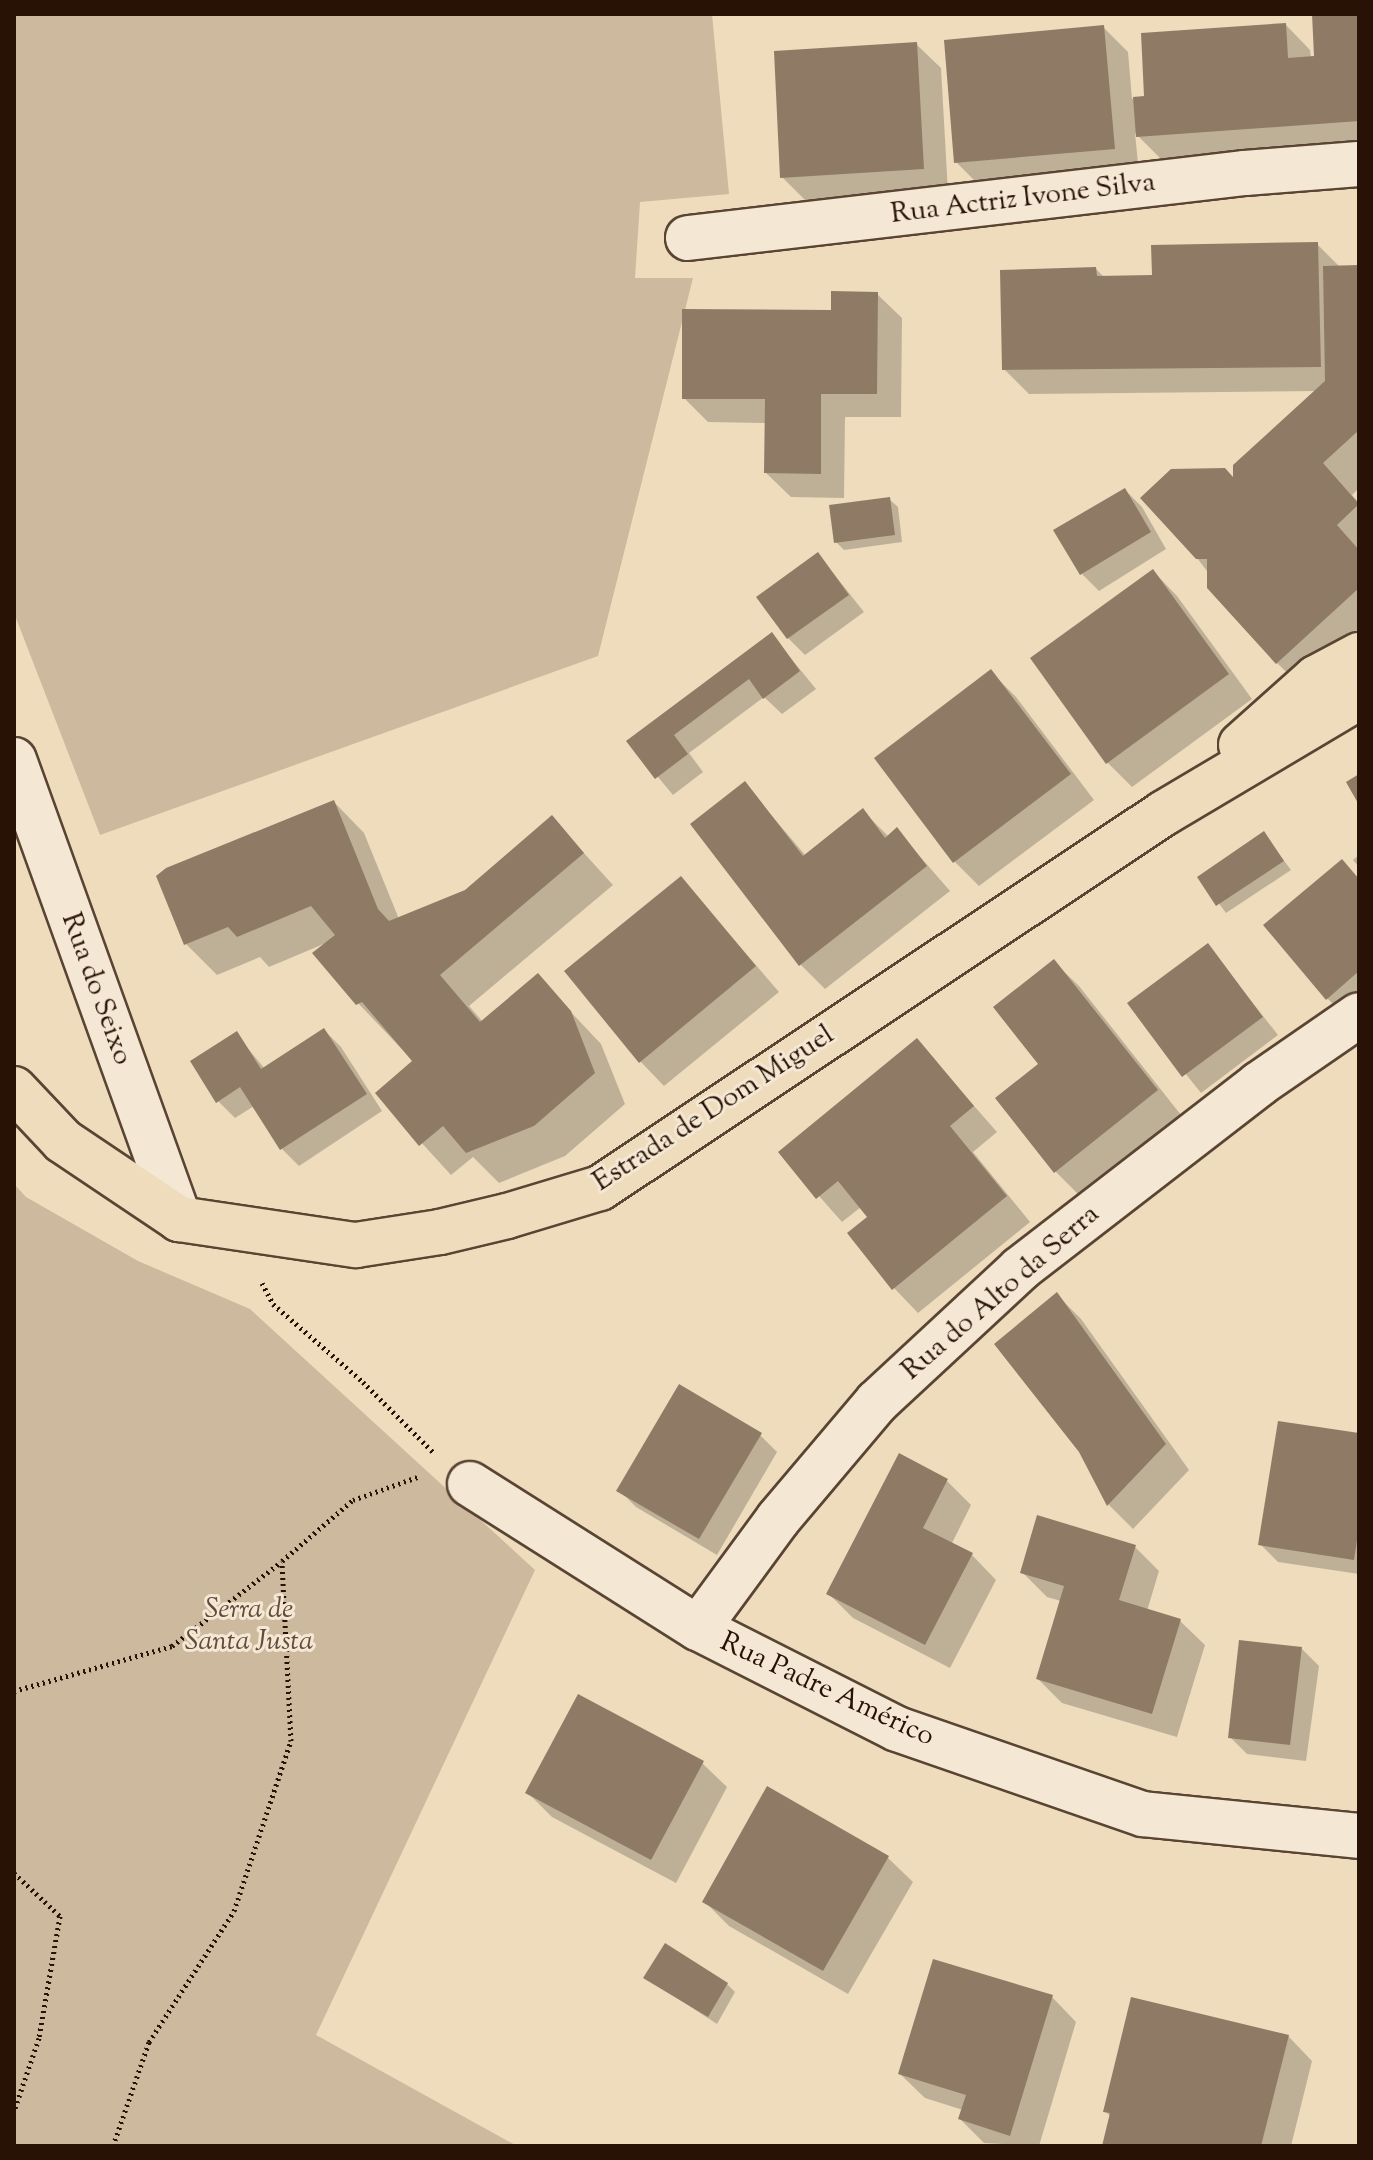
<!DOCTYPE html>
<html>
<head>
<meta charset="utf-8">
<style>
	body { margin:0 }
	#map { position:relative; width:1373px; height:2160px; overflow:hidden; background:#eedcbd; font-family:"Sorts Mill Goudy",serif }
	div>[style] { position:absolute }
	.green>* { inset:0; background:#ccb99e }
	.shadow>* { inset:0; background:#0003 }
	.building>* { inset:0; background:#8f7b65 }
	.path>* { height:5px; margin-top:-2.5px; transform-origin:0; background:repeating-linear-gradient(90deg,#281105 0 2px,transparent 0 6px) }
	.roads { filter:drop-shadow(2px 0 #5a4433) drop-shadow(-2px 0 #5a4433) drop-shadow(0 2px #5a4433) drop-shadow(0 -2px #5a4433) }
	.street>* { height:44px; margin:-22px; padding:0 22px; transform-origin:22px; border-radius:22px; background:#f4e8d4 }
	.primary>* { height:44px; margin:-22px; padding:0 22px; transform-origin:22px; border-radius:22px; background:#eedcbd }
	span { translate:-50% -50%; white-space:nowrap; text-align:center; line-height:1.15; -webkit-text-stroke:6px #f4e8d4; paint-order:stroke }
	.street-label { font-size:28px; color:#281105 }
	.park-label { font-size:28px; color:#614c3b; font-style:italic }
	.frame { position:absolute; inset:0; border:16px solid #281105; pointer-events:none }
</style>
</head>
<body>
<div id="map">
	<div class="green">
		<i style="clip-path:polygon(14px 14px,712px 14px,729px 194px,640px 202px,635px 278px,693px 278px,598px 656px,100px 835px,14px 613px)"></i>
		<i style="clip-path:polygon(14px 1184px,26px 1197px,138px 1261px,250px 1309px,535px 1570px,316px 2035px,517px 2146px,14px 2146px)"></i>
	</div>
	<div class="shadow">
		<i style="clip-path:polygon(1314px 14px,1359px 14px,1359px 147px,1162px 160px,1135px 133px,1139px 173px,981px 187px,956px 162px,1104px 28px,1128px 52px,1132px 99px,1146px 98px,1286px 25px,1310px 50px,1311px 58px,1316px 58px)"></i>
		<i style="clip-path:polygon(916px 44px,941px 68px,948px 193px,807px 202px,782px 177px)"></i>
		<i style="clip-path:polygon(1317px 244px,1341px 268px,1359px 267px,1359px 488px,1352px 495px,1359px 503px,1359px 646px,1308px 693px,1277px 663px,1197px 558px,1236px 482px,1318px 391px,1029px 394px,1004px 369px,1096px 269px,1105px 278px,1154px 277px)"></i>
		<i style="clip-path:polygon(877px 294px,902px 318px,901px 417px,845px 417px,844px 498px,791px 497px,766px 473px,766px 423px,708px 422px,684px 398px,834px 312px)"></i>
		<i style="clip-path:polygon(1125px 490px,1142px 507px,1166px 549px,1099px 591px,1082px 574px)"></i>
		<i style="clip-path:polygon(889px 499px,898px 507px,902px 542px,844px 550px,836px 542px)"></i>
		<i style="clip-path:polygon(818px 554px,864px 612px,805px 655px,788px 638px)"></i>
		<i style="clip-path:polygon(1153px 571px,1177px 596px,1252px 699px,1132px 787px,1107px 762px)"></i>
		<i style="clip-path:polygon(771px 634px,816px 689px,782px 714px,764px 697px,689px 753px,703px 772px,673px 795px,628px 741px)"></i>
		<i style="clip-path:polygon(991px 672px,1016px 697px,1094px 800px,979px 886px,955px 862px,877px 758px)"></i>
		<i style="clip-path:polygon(744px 783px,806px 856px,863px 811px,889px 837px,897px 830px,950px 891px,825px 989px,801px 965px)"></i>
		<i style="clip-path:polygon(334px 802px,364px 833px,399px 919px,466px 892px,552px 818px,613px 885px,469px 1006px,483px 1022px,537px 976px,601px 1044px,625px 1104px,565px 1156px,499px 1183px,473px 1157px,451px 1175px,377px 1094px,414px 1062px,358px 1003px,326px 943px,269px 967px,260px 957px,217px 975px,186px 944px)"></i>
		<i style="clip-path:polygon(1264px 834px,1291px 870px,1226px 913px,1200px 878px)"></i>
		<i style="clip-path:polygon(1359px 855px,1359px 867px,1353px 860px)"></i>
		<i style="clip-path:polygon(681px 878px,779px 992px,664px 1086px,640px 1061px)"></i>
		<i style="clip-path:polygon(1359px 879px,1359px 1002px,1344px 1015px,1327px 998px)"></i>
		<i style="clip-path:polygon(1207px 945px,1278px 1035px,1201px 1093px,1130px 1004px)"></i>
		<i style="clip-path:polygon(1054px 962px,1079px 986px,1181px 1115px,1080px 1196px,1056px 1172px,998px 1098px,1041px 1064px)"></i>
		<i style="clip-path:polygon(324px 1030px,341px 1047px,382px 1111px,299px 1166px,282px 1149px,254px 1106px,235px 1118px,218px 1101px,236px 1034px,265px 1069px)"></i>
		<i style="clip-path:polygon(917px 1041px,997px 1132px,973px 1152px,1030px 1222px,918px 1313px,894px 1288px,869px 1217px,861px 1207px,842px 1222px,781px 1153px)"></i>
		<i style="clip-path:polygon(1057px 1295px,1081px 1319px,1189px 1470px,1133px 1529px,1109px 1505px,1081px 1451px)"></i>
		<i style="clip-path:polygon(760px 1435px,777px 1452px,717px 1555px,636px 1507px,619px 1490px)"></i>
		<i style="clip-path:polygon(1359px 1435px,1359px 1574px,1278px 1562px,1261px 1545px)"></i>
		<i style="clip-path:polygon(947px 1481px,971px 1505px,951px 1545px,972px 1555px,996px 1580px,950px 1668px,853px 1618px,829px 1594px)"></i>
		<i style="clip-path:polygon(1135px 1547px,1159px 1571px,1147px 1611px,1180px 1621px,1205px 1645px,1177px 1737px,1062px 1703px,1038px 1679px,1061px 1601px,1047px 1597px,1022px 1572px)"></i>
		<i style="clip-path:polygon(1302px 1649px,1319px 1666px,1306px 1761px,1247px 1754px,1230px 1737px)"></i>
		<i style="clip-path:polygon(702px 1763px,727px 1787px,676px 1883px,552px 1817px,528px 1793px)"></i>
		<i style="clip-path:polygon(767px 1789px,888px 1858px,913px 1882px,848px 1994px,729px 1926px,704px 1901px)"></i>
		<i style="clip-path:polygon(646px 1978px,727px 1984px,735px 1992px,717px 2024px)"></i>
		<i style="clip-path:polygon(1052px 1997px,1076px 2022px,1039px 2146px,984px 2143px,960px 2119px,963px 2110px,925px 2098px,900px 2074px)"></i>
		<i style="clip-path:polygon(1288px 2036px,1312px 2061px,1291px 2146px,1104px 2146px,1111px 2117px,1105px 2111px)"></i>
	</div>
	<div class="building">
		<i style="clip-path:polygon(1312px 14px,1359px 14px,1359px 121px,1136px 137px,1133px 97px,1144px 96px,1141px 33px,1286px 23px,1288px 58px,1314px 56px)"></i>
		<i style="clip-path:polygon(1104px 25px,1115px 149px,954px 163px,944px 40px)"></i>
		<i style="clip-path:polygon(917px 42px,924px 169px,780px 178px,774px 51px)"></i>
		<i style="clip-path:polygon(1318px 242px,1321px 367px,1002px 370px,1000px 270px,1096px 267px,1097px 276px,1152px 275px,1151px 245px)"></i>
		<i style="clip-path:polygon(1359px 265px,1359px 430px,1323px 463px,1359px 504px,1337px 525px,1359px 550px,1359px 588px,1276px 664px,1207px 588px,1207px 559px,1196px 559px,1140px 498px,1171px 469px,1225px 468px,1233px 477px,1233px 465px,1325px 381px,1323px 266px)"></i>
		<i style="clip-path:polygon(831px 291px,878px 292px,877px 394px,821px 394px,821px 474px,764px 473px,765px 399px,682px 399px,682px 309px,831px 310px)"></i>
		<i style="clip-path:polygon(1125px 488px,1151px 532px,1080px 575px,1053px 530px)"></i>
		<i style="clip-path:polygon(890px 497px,895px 535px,834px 543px,829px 505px)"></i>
		<i style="clip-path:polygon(818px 552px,849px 595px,787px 639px,756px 597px)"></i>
		<i style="clip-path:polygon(1153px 569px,1229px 674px,1106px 764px,1030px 658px)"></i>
		<i style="clip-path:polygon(772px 632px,800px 671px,763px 699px,749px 679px,674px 735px,688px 754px,655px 779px,626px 741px)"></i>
		<i style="clip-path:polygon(991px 669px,1071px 774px,953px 863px,874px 758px)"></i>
		<i style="clip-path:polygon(1359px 774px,1359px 805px,1346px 782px)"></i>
		<i style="clip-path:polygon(745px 781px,803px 856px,863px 808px,885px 838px,897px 827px,927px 866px,799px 966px,690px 824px)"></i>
		<i style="clip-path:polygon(334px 800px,378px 909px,389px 921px,465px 890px,552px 815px,584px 853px,440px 975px,480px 1022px,538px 973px,571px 1011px,595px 1073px,534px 1126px,466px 1153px,443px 1126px,419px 1146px,375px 1093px,412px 1061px,362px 1002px,356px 1005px,312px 953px,335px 935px,311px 906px,237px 937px,228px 927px,184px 945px,156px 876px,166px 868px)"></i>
		<i style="clip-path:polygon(1264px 831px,1284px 861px,1216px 906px,1197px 877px)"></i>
		<i style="clip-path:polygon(1342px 859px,1359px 879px,1359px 971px,1326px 1000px,1263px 925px)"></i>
		<i style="clip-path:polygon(681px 876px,756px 966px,639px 1063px,564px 971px)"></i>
		<i style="clip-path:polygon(1208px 943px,1263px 1017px,1182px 1077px,1127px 1003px)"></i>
		<i style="clip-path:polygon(1054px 959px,1158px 1090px,1054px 1173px,995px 1098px,1038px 1064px,993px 1007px)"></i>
		<i style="clip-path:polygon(324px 1028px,367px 1094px,280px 1150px,240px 1087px,216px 1103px,190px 1061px,237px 1031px,261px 1069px)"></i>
		<i style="clip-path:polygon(917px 1038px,974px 1106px,950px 1126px,1007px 1196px,892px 1290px,847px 1233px,867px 1217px,838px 1181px,816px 1199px,778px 1152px)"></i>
		<i style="clip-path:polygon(1057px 1292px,1166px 1444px,1107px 1506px,1079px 1452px,994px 1344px)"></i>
		<i style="clip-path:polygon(679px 1384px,762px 1433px,699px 1539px,616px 1491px)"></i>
		<i style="clip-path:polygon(1278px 1421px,1359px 1433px,1359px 1527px,1354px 1560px,1258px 1545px)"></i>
		<i style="clip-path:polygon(899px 1453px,948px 1479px,923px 1528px,973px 1553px,925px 1645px,826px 1594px)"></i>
		<i style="clip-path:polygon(1037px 1515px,1136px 1545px,1119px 1600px,1181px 1619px,1152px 1714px,1036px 1679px,1064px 1586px,1020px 1573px)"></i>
		<i style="clip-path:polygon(1239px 1640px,1302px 1647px,1290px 1745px,1228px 1738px)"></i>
		<i style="clip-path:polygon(578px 1694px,704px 1761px,651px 1860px,525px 1793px)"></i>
		<i style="clip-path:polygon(767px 1786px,889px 1856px,823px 1971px,702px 1902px)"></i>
		<i style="clip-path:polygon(665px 1943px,728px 1983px,708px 2017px,643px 1978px)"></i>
		<i style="clip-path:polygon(933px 1959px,1053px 1995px,1010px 2136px,958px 2119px,966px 2095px,898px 2074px)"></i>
		<i style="clip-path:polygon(1131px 1997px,1289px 2035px,1261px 2146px,1102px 2146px,1110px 2113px,1103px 2112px)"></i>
	</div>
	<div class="path">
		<i style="left:262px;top:1283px;width:24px;rotate:62deg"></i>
		<i style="left:273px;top:1304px;width:119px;rotate:40.9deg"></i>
		<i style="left:363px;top:1382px;width:99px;rotate:45deg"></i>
		<i style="left:14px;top:1691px;width:164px;rotate:-15.9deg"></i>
		<i style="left:172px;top:1646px;width:138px;rotate:-37.6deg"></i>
		<i style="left:14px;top:1873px;width:63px;rotate:43.1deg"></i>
		<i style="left:60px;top:1916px;width:124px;rotate:99.8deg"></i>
		<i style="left:39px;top:2038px;width:77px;rotate:108.9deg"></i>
		<i style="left:113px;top:2146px;width:110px;rotate:-70.9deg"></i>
		<i style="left:149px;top:2042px;width:156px;rotate:-57deg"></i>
		<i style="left:234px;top:1911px;width:179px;rotate:-71.5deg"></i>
		<i style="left:291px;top:1741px;width:180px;rotate:-92.9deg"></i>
		<i style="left:282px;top:1561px;width:94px;rotate:-40.7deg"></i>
		<i style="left:353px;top:1500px;width:71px;rotate:-19.7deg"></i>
	</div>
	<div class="roads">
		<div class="street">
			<i style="left:688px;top:238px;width:561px;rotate:-6.66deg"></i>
			<i style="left:1245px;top:173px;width:114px;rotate:-4.5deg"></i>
			<i style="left:14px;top:760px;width:488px;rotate:70.2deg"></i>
			<i style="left:470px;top:1484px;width:270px;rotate:32.3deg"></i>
			<i style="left:698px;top:1628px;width:223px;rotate:26.9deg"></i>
			<i style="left:897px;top:1729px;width:260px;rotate:19.1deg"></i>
			<i style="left:1143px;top:1814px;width:217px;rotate:5.8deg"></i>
			<i style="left:698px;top:1628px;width:135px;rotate:-53.7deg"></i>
			<i style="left:778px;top:1519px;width:153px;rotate:-49.8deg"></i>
			<i style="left:877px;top:1402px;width:195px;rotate:-42.9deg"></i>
			<i style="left:1020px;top:1269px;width:302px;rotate:-37.7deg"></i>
			<i style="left:1259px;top:1084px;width:121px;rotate:-34.6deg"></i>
		</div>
		<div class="primary">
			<i style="left:1241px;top:745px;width:101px;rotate:-41.8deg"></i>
			<i style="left:1316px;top:678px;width:49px;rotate:-28.1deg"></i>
			<i style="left:14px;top:1089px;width:71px;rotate:46.7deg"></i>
			<i style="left:63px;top:1141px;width:140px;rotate:33.9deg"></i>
			<i style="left:179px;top:1219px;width:179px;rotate:8.4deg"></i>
			<i style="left:356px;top:1245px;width:85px;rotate:-8.8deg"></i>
			<i style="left:440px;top:1232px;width:69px;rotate:-13.4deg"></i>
			<i style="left:507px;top:1216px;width:97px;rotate:-16.8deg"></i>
			<i style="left:600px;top:1188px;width:677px;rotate:-33.62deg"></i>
			<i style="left:1164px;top:813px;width:227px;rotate:-30.7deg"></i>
		</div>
	</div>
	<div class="street-label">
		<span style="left:1023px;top:199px;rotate:-7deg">Rua Actriz Ivone Silva</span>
		<span style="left:96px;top:989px;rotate:70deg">Rua do Seixo</span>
		<span style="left:714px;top:1109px;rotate:-33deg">Estrada de Dom Miguel</span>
		<span style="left:1001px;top:1293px;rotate:-41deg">Rua do Alto da Serra</span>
		<span style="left:827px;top:1690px;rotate:25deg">Rua Padre Américo</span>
	</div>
	<div class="park-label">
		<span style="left:249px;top:1626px">Serra de<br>Santa Justa</span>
	</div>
	<div class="frame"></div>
</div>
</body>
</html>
